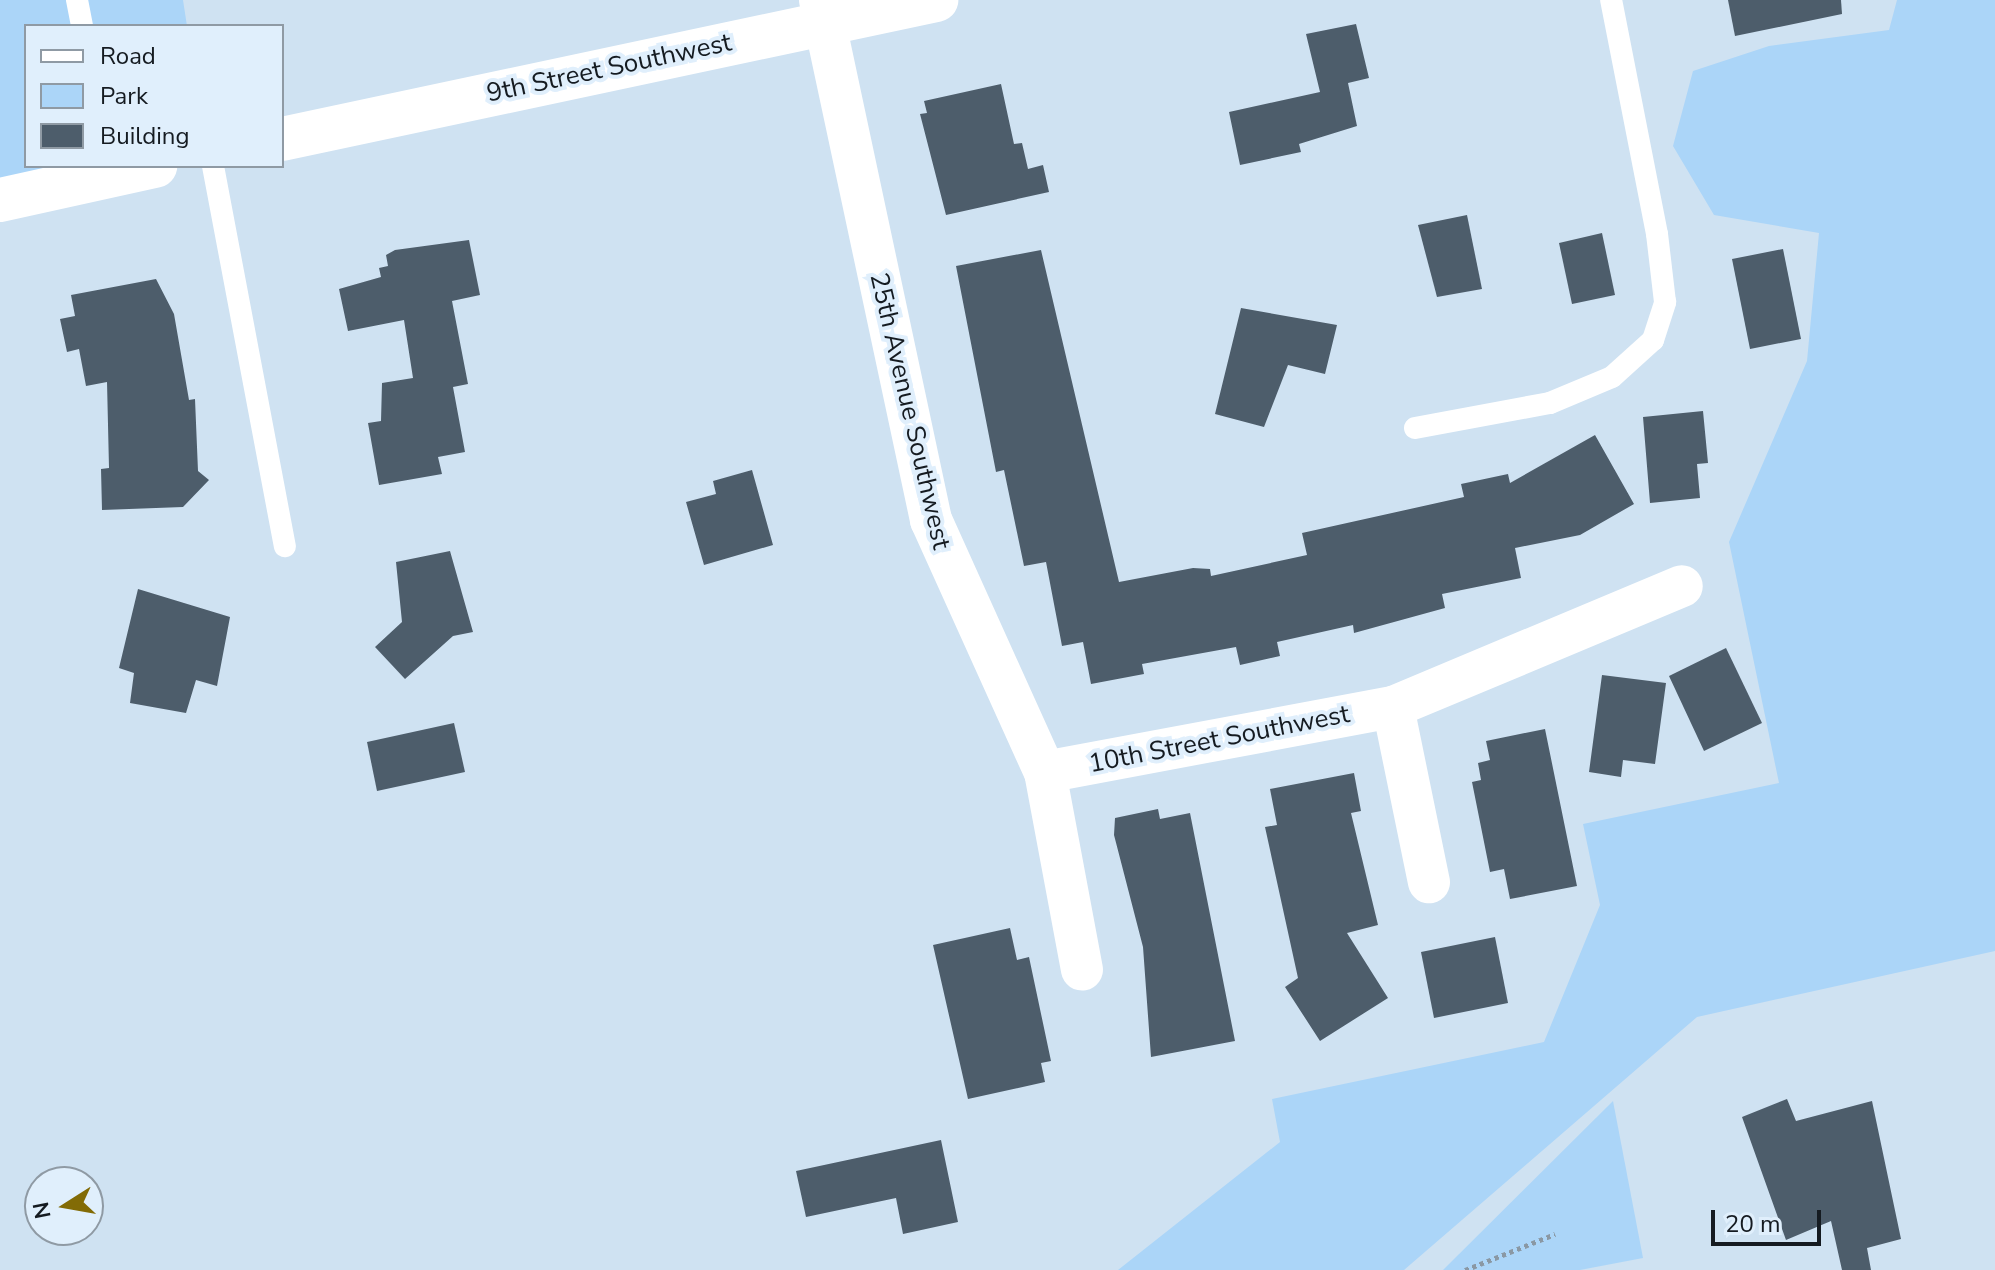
<!DOCTYPE html>
<html>
<head>
<meta charset="utf-8">
<style>
	body { margin:0 }
	#map { position:relative; width:1995px; height:1270px; overflow:hidden; background:#cfe2f2; font-family:"Nunito Sans",sans-serif }
	div>[style] { position:absolute }
	.green>* { inset:0; background:#abd5f8 }
	.building>* { inset:0; background:#4d5d6b }
	.path>* { height:5px; margin-top:-2.5px; transform-origin:0; background:repeating-linear-gradient(90deg,#8a98a4 0 4px,transparent 0 8px) }
	.service>* { height:22px; margin:-11px; padding:0 11px; transform-origin:11px; border-radius:11px; background:#fff }
	.minor>* { height:42px; margin:-21px; padding:0 21px; transform-origin:21px; border-radius:21px; background:#fff }
	.secondary>* { height:44px; margin:-22px; padding:0 22px; transform-origin:22px; border-radius:22px; background:#fff }
	span { translate:-50% -50%; white-space:nowrap; text-align:center; line-height:1.15; -webkit-text-stroke:8px #e0effc; paint-order:stroke }
	.street-label { font-size:26px; color:#151b21 }
	.legend { position:absolute; left:24px; top:24px; width:260px; height:144px; box-sizing:border-box; background:#e0effc; border:2px solid #8f9aa4; margin:0; padding:10px 14px; list-style:none; font-size:24px; color:#151b21 }
	.legend li { display:flex; align-items:center; gap:16px; height:40px }
	.legend b { width:40px; border:2px solid #8f9aa4 }
	.north { position:absolute; left:24px; top:1166px; width:80px; height:80px; box-sizing:border-box; background:#e0effc; border:2px solid #8f9aa4; border-radius:50%; rotate:259deg; font-size:22px; font-weight:700; line-height:32px; text-align:center; color:#151b21 }
	.north::after { content:''; display:block; margin:auto; width:28px; height:36px; background:#826b06; clip-path:polygon(50% 0,100% 100%,50% 72%,0 100%) }
	.scale { position:absolute; left:1711px; top:1210px; width:110px; height:36px; box-sizing:border-box; border:4px solid #151b21; border-top:0; padding-left:10px; font-size:24px; line-height:28px; white-space:nowrap; color:#151b21; -webkit-text-stroke:6px #e0effc; paint-order:stroke }
</style>
</head>
<body>
<div id="map">
	<div class="green">
		<i style="clip-path:polygon(0 0,183px 0,187px 26px,26px 26px,26px 166px,153px 166px,0 198px)"></i>
		<i style="clip-path:polygon(1897px 0,1995px 0,1995px 951px,1697px 1017px,1404px 1270px,1118px 1270px,1280px 1142px,1272px 1099px,1544px 1042px,1600px 905px,1583px 824px,1779px 783px,1729px 542px,1807px 361px,1819px 233px,1714px 215px,1673px 146px,1693px 71px,1769px 46px,1889px 30px)"></i>
		<i style="clip-path:polygon(1613px 1101px,1643px 1258px,1580px 1270px,1443px 1270px)"></i>
	</div>
	<div class="building">
		<i style="clip-path:polygon(1728px 0,1841px 0,1842px 14px,1735px 36px)"></i>
		<i style="clip-path:polygon(1356px 24px,1369px 78px,1348px 83px,1357px 126px,1299px 144px,1301px 152px,1240px 165px,1229px 112px,1320px 92px,1306px 34px)"></i>
		<i style="clip-path:polygon(1001px 84px,1014px 144px,1022px 143px,1028px 169px,1043px 165px,1049px 192px,946px 215px,920px 114px,927px 113px,924px 101px)"></i>
		<i style="clip-path:polygon(1467px 215px,1482px 289px,1437px 297px,1418px 225px)"></i>
		<i style="clip-path:polygon(1602px 233px,1615px 295px,1572px 304px,1559px 243px)"></i>
		<i style="clip-path:polygon(469px 240px,480px 295px,452px 301px,468px 384px,453px 387px,465px 452px,438px 457px,442px 474px,379px 485px,368px 423px,381px 421px,382px 383px,413px 378px,404px 320px,348px 331px,339px 289px,381px 277px,379px 268px,388px 266px,386px 255px,395px 250px)"></i>
		<i style="clip-path:polygon(1783px 249px,1801px 339px,1750px 349px,1732px 259px)"></i>
		<i style="clip-path:polygon(1041px 250px,1119px 582px,1193px 568px,1210px 569px,1211px 576px,1307px 555px,1302px 533px,1464px 497px,1461px 484px,1508px 474px,1510px 483px,1595px 435px,1634px 504px,1580px 535px,1515px 548px,1521px 578px,1442px 594px,1445px 608px,1354px 633px,1353px 625px,1277px 642px,1280px 656px,1240px 665px,1236px 647px,1142px 664px,1144px 674px,1091px 684px,1083px 642px,1062px 646px,1046px 562px,1024px 566px,1004px 470px,996px 472px,956px 266px)"></i>
		<i style="clip-path:polygon(156px 279px,174px 314px,189px 400px,195px 399px,198px 471px,209px 480px,183px 507px,102px 510px,101px 469px,109px 468px,107px 382px,86px 386px,79px 349px,67px 352px,60px 319px,75px 316px,71px 295px)"></i>
		<i style="clip-path:polygon(1241px 308px,1337px 325px,1325px 374px,1288px 365px,1264px 427px,1215px 414px)"></i>
		<i style="clip-path:polygon(1703px 411px,1708px 463px,1697px 464px,1700px 498px,1650px 503px,1643px 417px)"></i>
		<i style="clip-path:polygon(752px 470px,773px 545px,704px 565px,686px 502px,716px 494px,713px 481px)"></i>
		<i style="clip-path:polygon(450px 551px,473px 632px,453px 636px,405px 679px,375px 647px,402px 622px,396px 562px)"></i>
		<i style="clip-path:polygon(138px 589px,230px 617px,217px 686px,196px 680px,186px 713px,130px 703px,134px 673px,119px 668px)"></i>
		<i style="clip-path:polygon(1726px 648px,1762px 723px,1704px 751px,1669px 676px)"></i>
		<i style="clip-path:polygon(1602px 675px,1666px 683px,1655px 764px,1623px 760px,1621px 777px,1589px 772px)"></i>
		<i style="clip-path:polygon(454px 723px,465px 772px,377px 791px,367px 742px)"></i>
		<i style="clip-path:polygon(1545px 729px,1577px 886px,1510px 899px,1504px 869px,1490px 872px,1472px 782px,1481px 780px,1478px 763px,1490px 760px,1486px 741px)"></i>
		<i style="clip-path:polygon(1354px 773px,1361px 811px,1351px 813px,1378px 925px,1347px 933px,1388px 998px,1320px 1041px,1285px 987px,1298px 978px,1265px 827px,1277px 825px,1270px 789px)"></i>
		<i style="clip-path:polygon(1158px 809px,1160px 819px,1190px 813px,1235px 1041px,1151px 1057px,1143px 947px,1114px 835px,1115px 818px)"></i>
		<i style="clip-path:polygon(1010px 928px,1017px 960px,1029px 957px,1051px 1061px,1041px 1063px,1045px 1082px,968px 1099px,933px 945px)"></i>
		<i style="clip-path:polygon(1495px 937px,1508px 1003px,1434px 1018px,1421px 952px)"></i>
		<i style="clip-path:polygon(1787px 1099px,1796px 1121px,1872px 1101px,1901px 1239px,1867px 1248px,1871px 1270px,1842px 1270px,1831px 1221px,1786px 1240px,1742px 1117px)"></i>
		<i style="clip-path:polygon(941px 1140px,958px 1222px,903px 1234px,896px 1198px,806px 1217px,796px 1171px)"></i>
	</div>
	<div class="path">
		<i style="left:1465px;top:1270px;width:97px;rotate:-21.8deg"></i>
	</div>
	<div class="service">
		<i style="left:77px;top:0;width:26px;rotate:79deg"></i>
		<i style="left:213px;top:166px;width:387px;rotate:79.3deg"></i>
		<i style="left:1415px;top:428px;width:137px;rotate:-10.5deg"></i>
		<i style="left:1550px;top:403px;width:67px;rotate:-22.8deg"></i>
		<i style="left:1612px;top:377px;width:55px;rotate:-42.1deg"></i>
		<i style="left:1653px;top:340px;width:40px;rotate:-72deg"></i>
		<i style="left:1665px;top:302px;width:68px;rotate:-96.7deg"></i>
		<i style="left:1657px;top:234px;width:238px;rotate:-101.1deg"></i>
	</div>
	<div class="minor">
		<i style="left:820px;top:0;width:532px;rotate:77.95deg"></i>
		<i style="left:931px;top:520px;width:277px;rotate:65.7deg"></i>
		<i style="left:1045px;top:772px;width:201px;rotate:79.4deg"></i>
		<i style="left:1393px;top:707px;width:179px;rotate:78.4deg"></i>
		<i style="left:1045px;top:772px;width:354px;rotate:-10.6deg"></i>
		<i style="left:1393px;top:707px;width:313px;rotate:-22.7deg"></i>
	</div>
	<div class="secondary">
		<i style="left:282px;top:139px;width:669px;rotate:-12deg"></i>
		<i style="left:0;top:200px;width:159px;rotate:-12.4deg"></i>
	</div>
	<div class="street-label">
		<span style="left:609px;top:68px;rotate:-12deg">9th Street Southwest</span>
		<span style="left:910px;top:411px;rotate:77deg">25th Avenue Southwest</span>
		<span style="left:1219px;top:739px;rotate:-11deg">10th Street Southwest</span>
	</div>
	<ul class="legend">
	<li><b style="height:10px;background:#fff"></b>Road</li>
	<li><b style="height:22px;background:#abd5f8"></b>Park</li>
	<li><b style="height:22px;background:#4d5d6b"></b>Building</li>
	</ul>
	<div class="north">N</div>
	<div class="scale">20 m</div>
</div>
</body>
</html>
